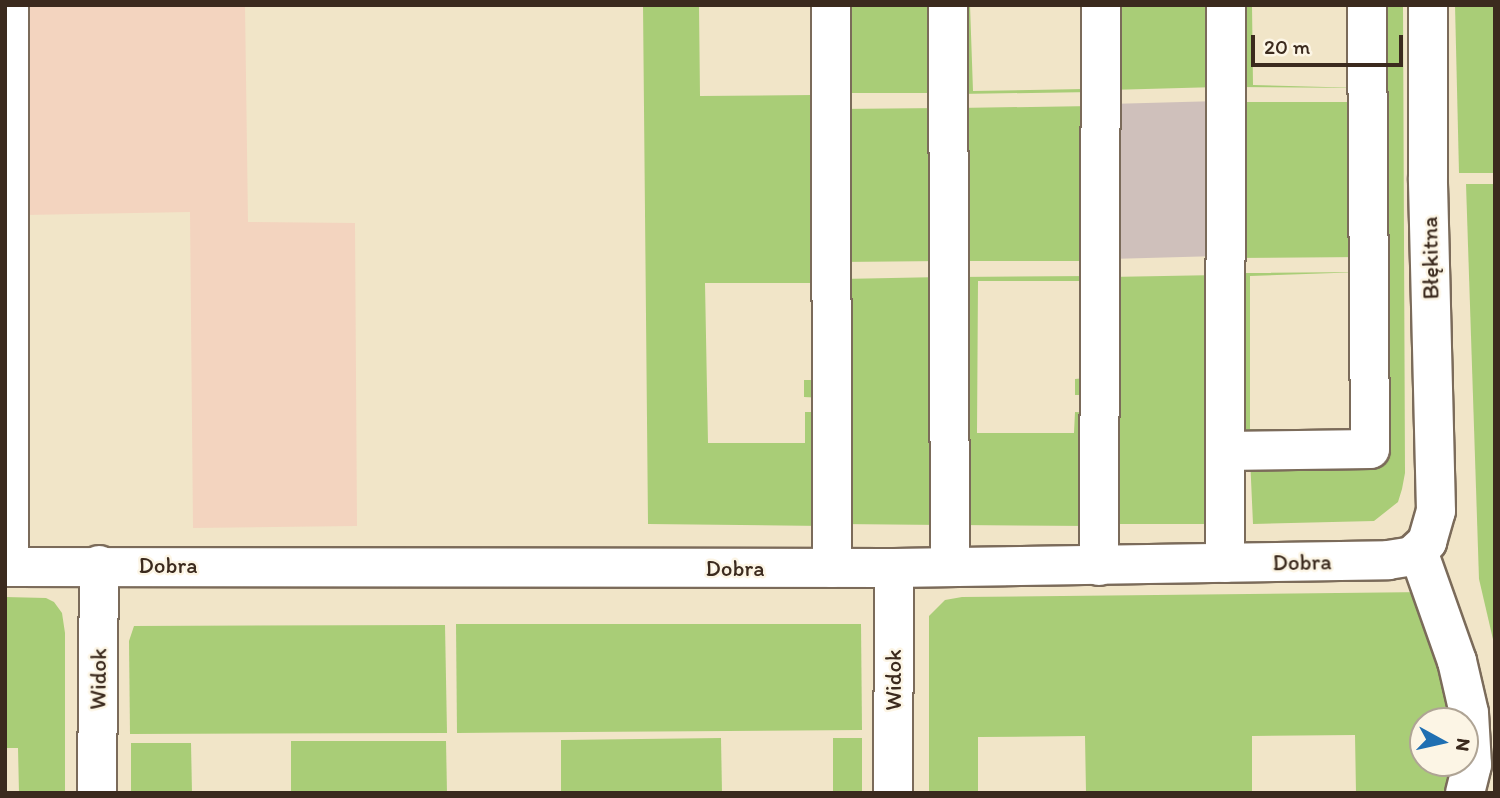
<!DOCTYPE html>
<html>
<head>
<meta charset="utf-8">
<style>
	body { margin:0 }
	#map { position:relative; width:1500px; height:798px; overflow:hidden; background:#f1e5c8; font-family:Itim,sans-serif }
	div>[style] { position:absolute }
	.built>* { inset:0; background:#f3d4bf }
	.industrial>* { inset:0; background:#cfc0bb }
	.green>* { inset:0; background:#a9cd77 }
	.roads { filter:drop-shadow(2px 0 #7b6b5a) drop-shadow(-2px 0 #7b6b5a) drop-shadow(0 2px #7b6b5a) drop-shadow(0 -2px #7b6b5a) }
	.minor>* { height:38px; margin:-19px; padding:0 19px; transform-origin:19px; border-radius:19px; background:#fff }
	span { translate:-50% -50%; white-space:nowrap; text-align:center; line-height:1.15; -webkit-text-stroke:5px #fcf5e5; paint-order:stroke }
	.street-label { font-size:23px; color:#3b2a1e }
	.frame { position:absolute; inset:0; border:7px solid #3b2a1e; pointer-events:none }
	.north { position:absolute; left:1409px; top:707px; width:70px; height:70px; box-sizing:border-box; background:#fcf5e5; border:2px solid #afa495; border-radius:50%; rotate:98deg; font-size:19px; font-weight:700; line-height:28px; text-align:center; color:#3b2a1e }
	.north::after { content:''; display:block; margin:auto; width:24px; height:32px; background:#1f6fb2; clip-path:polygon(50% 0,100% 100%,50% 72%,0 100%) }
	.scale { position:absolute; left:1251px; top:35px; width:152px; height:32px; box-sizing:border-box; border:4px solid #3b2a1e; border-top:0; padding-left:9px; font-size:21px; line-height:24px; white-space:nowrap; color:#3b2a1e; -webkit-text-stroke:5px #fcf5e5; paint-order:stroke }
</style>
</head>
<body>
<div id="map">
	<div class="built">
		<i style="clip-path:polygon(23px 5px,245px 5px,248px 222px,355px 223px,357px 526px,193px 528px,190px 212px,25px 215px)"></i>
	</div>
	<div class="industrial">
		<i style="clip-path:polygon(1219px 101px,1219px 256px,1110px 259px,1109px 104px)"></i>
	</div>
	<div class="green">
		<i style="clip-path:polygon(643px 5px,699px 5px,700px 96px,813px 95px,824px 398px,804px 397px,804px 380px,816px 380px,815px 283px,705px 283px,708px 443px,805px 443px,805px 412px,825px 412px,825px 526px,648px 524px)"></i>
		<i style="clip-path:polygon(839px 5px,940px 5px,940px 93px,840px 93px)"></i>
		<i style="clip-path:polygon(956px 5px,970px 5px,973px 91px,1084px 89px,1093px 92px,958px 94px)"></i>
		<i style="clip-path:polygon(1109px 5px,1218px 5px,1218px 87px,1109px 90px)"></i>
		<i style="clip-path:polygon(1231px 5px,1252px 5px,1253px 85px,1363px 88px,1232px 87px)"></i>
		<i style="clip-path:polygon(1372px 5px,1403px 5px,1405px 473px,1402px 489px,1398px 502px,1374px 521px,1253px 524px,1250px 457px,1374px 455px)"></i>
		<i style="clip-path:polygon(1455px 5px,1495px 5px,1495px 173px,1459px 173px)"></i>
		<i style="clip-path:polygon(1232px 102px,1362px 102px,1363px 257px,1232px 258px)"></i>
		<i style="clip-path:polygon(1093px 106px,1093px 261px,957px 261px,957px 108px)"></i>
		<i style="clip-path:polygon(942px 108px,943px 261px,840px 262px,838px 109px)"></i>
		<i style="clip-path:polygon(1466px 184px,1495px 184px,1495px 648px,1479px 579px)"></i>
		<i style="clip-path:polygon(1363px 272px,1250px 276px,1250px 429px,1351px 430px,1363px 440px,1232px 442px,1232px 273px)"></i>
		<i style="clip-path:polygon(1219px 275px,1217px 524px,1109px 524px,1109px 277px)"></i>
		<i style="clip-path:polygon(1093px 276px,1093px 395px,1075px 395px,1075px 379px,1086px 378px,1086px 281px,978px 281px,977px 433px,1074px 433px,1075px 412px,1093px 413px,1092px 526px,959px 525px,957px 277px)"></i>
		<i style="clip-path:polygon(942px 277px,943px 525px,840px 524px,841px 279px)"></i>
		<i style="clip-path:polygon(1427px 592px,1464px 721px,1423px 721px,1423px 763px,1465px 763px,1458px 793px,1356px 793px,1355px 735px,1252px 736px,1252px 793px,1086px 793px,1085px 736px,978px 737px,978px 793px,929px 793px,929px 616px,945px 600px,962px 597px)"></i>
		<i style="clip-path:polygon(5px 597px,46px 598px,54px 602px,62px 613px,65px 633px,65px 793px,19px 793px,18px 748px,5px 748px)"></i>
		<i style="clip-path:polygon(456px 624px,861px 624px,862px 730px,457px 733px)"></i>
		<i style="clip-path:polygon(445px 625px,447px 733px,130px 734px,129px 641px,134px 626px)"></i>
		<i style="clip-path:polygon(721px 738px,722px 793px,561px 793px,561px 740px)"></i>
		<i style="clip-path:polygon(833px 738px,862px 738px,862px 793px,833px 793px)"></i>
		<i style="clip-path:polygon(291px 741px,446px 741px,447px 793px,291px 793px)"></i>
		<i style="clip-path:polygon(131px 743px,191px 743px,192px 793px,131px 793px)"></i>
	</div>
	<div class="roads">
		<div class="minor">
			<i style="left:9px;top:5px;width:562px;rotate:90deg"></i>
			<i style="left:831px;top:5px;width:563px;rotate:89.9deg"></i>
			<i style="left:948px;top:5px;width:562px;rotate:89.8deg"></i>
			<i style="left:1226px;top:451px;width:144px;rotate:-0.8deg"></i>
			<i style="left:1370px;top:449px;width:444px;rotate:-90.4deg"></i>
			<i style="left:1418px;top:551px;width:117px;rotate:70.5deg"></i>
			<i style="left:1457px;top:661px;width:53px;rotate:77deg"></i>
			<i style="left:1469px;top:713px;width:52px;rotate:86.7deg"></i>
			<i style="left:1472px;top:765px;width:29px;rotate:104deg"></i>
			<i style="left:1225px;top:563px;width:558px;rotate:-89.9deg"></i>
			<i style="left:1099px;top:566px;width:561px;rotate:-89.8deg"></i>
			<i style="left:5px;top:567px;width:889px;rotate:0.06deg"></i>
			<i style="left:894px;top:568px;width:494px;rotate:-0.9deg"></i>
			<i style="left:1388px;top:560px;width:24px;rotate:-9deg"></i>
			<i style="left:1412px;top:556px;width:21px;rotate:-43deg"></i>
			<i style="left:1427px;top:542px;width:32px;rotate:-74deg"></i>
			<i style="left:1436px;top:511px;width:333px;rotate:-91.4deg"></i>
			<i style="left:1428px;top:178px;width:173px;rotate:-90deg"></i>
			<i style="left:97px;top:793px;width:228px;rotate:-89.5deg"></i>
			<i style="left:893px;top:793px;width:225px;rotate:-89.7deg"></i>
		</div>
	</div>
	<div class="street-label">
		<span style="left:1430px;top:258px;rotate:-91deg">Błękitna</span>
		<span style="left:1302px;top:562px;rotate:-1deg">Dobra</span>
		<span style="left:168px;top:565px">Dobra</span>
		<span style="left:735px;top:568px">Dobra</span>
		<span style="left:98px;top:679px;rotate:-89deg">Widok</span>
		<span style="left:893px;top:680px;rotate:-90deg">Widok</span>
	</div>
	<div class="frame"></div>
	<div class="north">N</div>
	<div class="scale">20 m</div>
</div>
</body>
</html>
